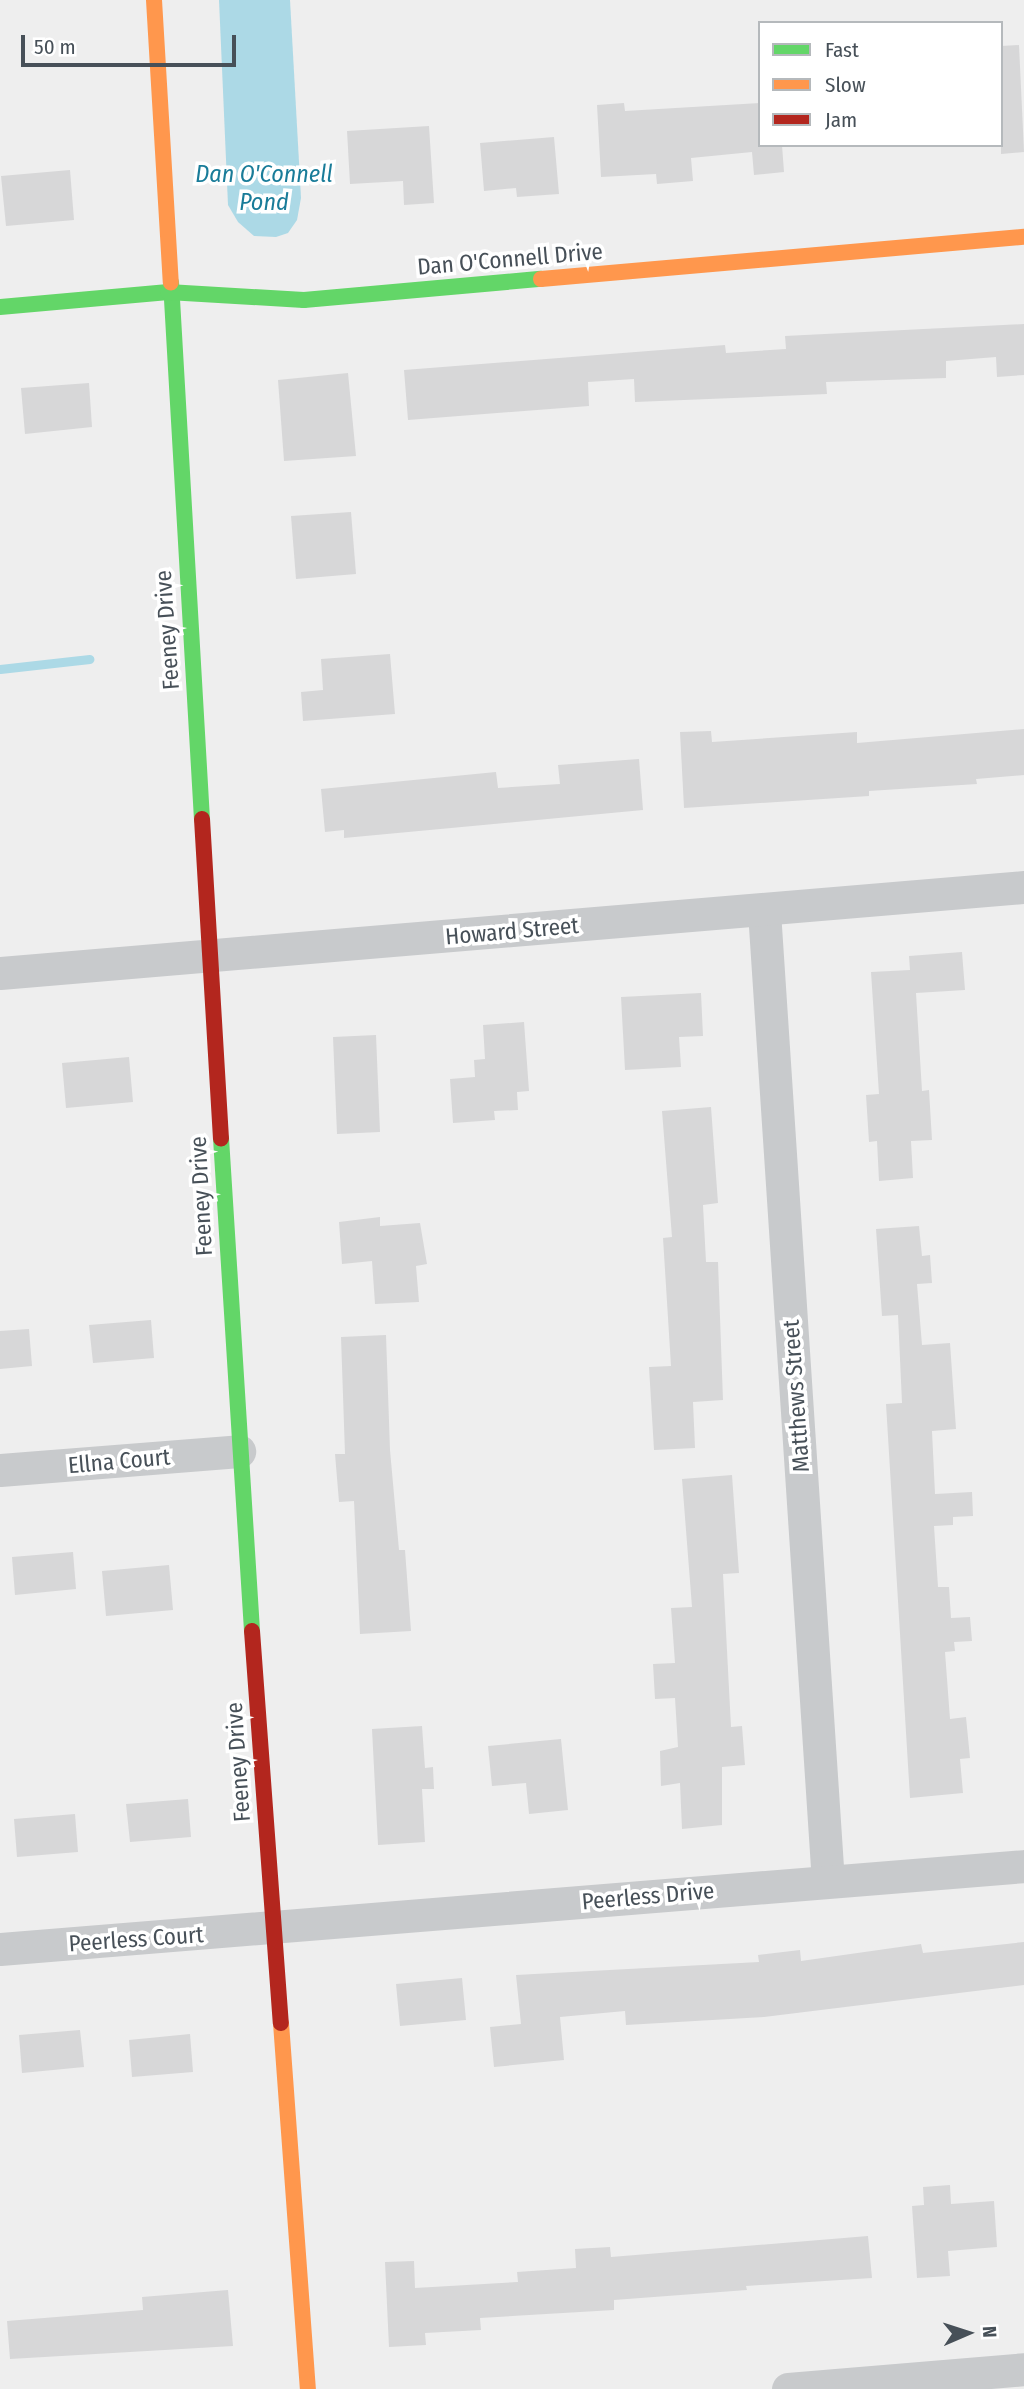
<!DOCTYPE html>
<html>
<head>
<meta charset="utf-8">
<style>
	body { margin:0 }
	#map { position:relative; width:1024px; height:2389px; overflow:hidden; background:#eee; font-family:"Fira Sans Condensed",sans-serif }
	div>[style] { position:absolute }
	.water>* { inset:0; background:#acd9e6 }
	.stream>* { height:9px; margin:-4.5px; padding:0 4.5px; transform-origin:4.5px; border-radius:4.5px; background:#acd9e6 }
	.building>* { inset:0; background:#d7d7d8 }
	.street>* { height:33px; margin:-16.5px; padding:0 16.5px; transform-origin:16.5px; border-radius:16.5px; background:#c8cacc }
	.fast>* { height:16px; margin:-8px; padding:0 8px; transform-origin:8px; border-radius:8px; background:#63d668 }
	.slow>* { height:16px; margin:-8px; padding:0 8px; transform-origin:8px; border-radius:8px; background:#ff974d }
	.jam>* { height:16px; margin:-8px; padding:0 8px; transform-origin:8px; border-radius:8px; background:#b3261e }
	span { translate:-50% -50%; white-space:nowrap; text-align:center; line-height:1.15; -webkit-text-stroke:7px #fff; paint-order:stroke }
	.street-label { font-size:23px; color:#475058 }
	.water-label { font-size:24px; color:#197c99; font-style:italic }
	.legend { position:absolute; left:758px; top:21px; width:245px; height:126px; box-sizing:border-box; background:#fff; border:2px solid #b5b9bc; margin:0; padding:9px 12px; list-style:none; font-size:21px; color:#475058 }
	.legend li { display:flex; align-items:center; gap:14px; height:35px }
	.legend b { width:35px; border:2px solid #b5b9bc }
	.north { position:absolute; left:933px; top:2298px; width:70px; height:70px; -webkit-text-stroke:5px #fff; paint-order:stroke; rotate:87deg; font-size:19px; font-weight:700; line-height:28px; text-align:center; color:#475058 }
	.north::after { content:''; display:block; margin:auto; width:24px; height:32px; background:#475058; clip-path:polygon(50% 0,100% 100%,50% 72%,0 100%) }
	.scale { position:absolute; left:21px; top:35px; width:215px; height:32px; box-sizing:border-box; border:4px solid #475058; border-top:0; padding-left:9px; font-size:21px; line-height:24px; white-space:nowrap; color:#475058; -webkit-text-stroke:5px #fff; paint-order:stroke }
</style>
</head>
<body>
<div id="map">
	<div class="water">
		<i style="clip-path:polygon(219px 0,290px 0,301px 198px,297px 220px,288px 233px,276px 237px,254px 236px,238px 222px,228px 205px)"></i>
	</div>
	<div class="stream">
		<i style="left:0;top:669px;width:90px;rotate:-6.4deg"></i>
	</div>
	<div class="building">
		<i style="clip-path:polygon(1019px 45px,1024px 152px,1001px 154px,1001px 46px)"></i>
		<i style="clip-path:polygon(624px 103px,625px 111px,760px 103px,760px 145px,782px 145px,784px 172px,754px 175px,752px 152px,691px 158px,693px 181px,657px 184px,656px 174px,601px 177px,597px 105px)"></i>
		<i style="clip-path:polygon(429px 126px,434px 203px,404px 205px,403px 181px,350px 184px,347px 131px)"></i>
		<i style="clip-path:polygon(554px 137px,559px 194px,517px 197px,516px 188px,484px 191px,480px 143px)"></i>
		<i style="clip-path:polygon(70px 170px,74px 220px,6px 226px,1px 176px)"></i>
		<i style="clip-path:polygon(1024px 324px,1024px 375px,997px 377px,996px 357px,946px 361px,946px 378px,826px 382px,827px 394px,635px 402px,634px 379px,588px 382px,589px 406px,408px 420px,404px 370px,725px 345px,726px 353px,786px 349px,785px 336px)"></i>
		<i style="clip-path:polygon(348px 373px,356px 456px,284px 461px,278px 380px)"></i>
		<i style="clip-path:polygon(89px 383px,92px 427px,25px 434px,21px 388px)"></i>
		<i style="clip-path:polygon(351px 512px,356px 574px,296px 579px,291px 516px)"></i>
		<i style="clip-path:polygon(390px 654px,395px 714px,303px 721px,301px 692px,323px 690px,321px 659px)"></i>
		<i style="clip-path:polygon(1024px 729px,1024px 775px,976px 779px,977px 784px,869px 791px,869px 796px,684px 808px,680px 732px,711px 731px,712px 742px,857px 732px,857px 743px)"></i>
		<i style="clip-path:polygon(639px 759px,643px 810px,344px 838px,344px 830px,325px 832px,321px 789px,496px 772px,498px 788px,560px 784px,558px 765px)"></i>
		<i style="clip-path:polygon(962px 952px,965px 990px,916px 993px,922px 1091px,929px 1090px,932px 1140px,911px 1141px,913px 1178px,879px 1181px,877px 1141px,869px 1142px,866px 1095px,879px 1094px,871px 972px,910px 970px,909px 956px)"></i>
		<i style="clip-path:polygon(701px 993px,703px 1036px,679px 1037px,681px 1067px,625px 1070px,621px 997px)"></i>
		<i style="clip-path:polygon(524px 1022px,529px 1091px,517px 1092px,518px 1110px,494px 1111px,495px 1120px,453px 1123px,450px 1079px,475px 1077px,474px 1060px,485px 1059px,483px 1025px)"></i>
		<i style="clip-path:polygon(376px 1035px,380px 1132px,337px 1134px,333px 1037px)"></i>
		<i style="clip-path:polygon(129px 1057px,133px 1102px,66px 1108px,62px 1063px)"></i>
		<i style="clip-path:polygon(711px 1107px,718px 1203px,703px 1205px,706px 1262px,718px 1262px,723px 1400px,693px 1402px,695px 1448px,654px 1450px,649px 1367px,671px 1366px,663px 1238px,672px 1237px,662px 1111px)"></i>
		<i style="clip-path:polygon(380px 1217px,380px 1226px,420px 1223px,427px 1264px,416px 1266px,419px 1302px,375px 1304px,372px 1261px,342px 1264px,339px 1222px)"></i>
		<i style="clip-path:polygon(919px 1226px,922px 1256px,930px 1255px,932px 1283px,917px 1284px,922px 1345px,950px 1343px,956px 1429px,932px 1431px,935px 1494px,972px 1492px,973px 1516px,953px 1517px,953px 1525px,934px 1526px,938px 1587px,949px 1587px,951px 1618px,970px 1617px,972px 1641px,954px 1642px,955px 1651px,945px 1652px,950px 1719px,966px 1717px,970px 1758px,960px 1759px,963px 1793px,910px 1798px,886px 1404px,902px 1403px,898px 1315px,882px 1316px,876px 1229px)"></i>
		<i style="clip-path:polygon(151px 1320px,154px 1358px,93px 1363px,89px 1325px)"></i>
		<i style="clip-path:polygon(29px 1329px,32px 1366px,0 1369px,0 1331px)"></i>
		<i style="clip-path:polygon(386px 1335px,390px 1450px,399px 1550px,405px 1550px,411px 1631px,360px 1634px,354px 1501px,339px 1502px,335px 1454px,345px 1454px,341px 1337px)"></i>
		<i style="clip-path:polygon(732px 1475px,739px 1573px,723px 1574px,731px 1727px,742px 1726px,745px 1765px,722px 1767px,722px 1825px,682px 1829px,680px 1783px,661px 1786px,660px 1751px,678px 1747px,675px 1698px,655px 1699px,653px 1664px,675px 1663px,671px 1608px,692px 1607px,682px 1479px)"></i>
		<i style="clip-path:polygon(73px 1552px,76px 1589px,15px 1595px,12px 1557px)"></i>
		<i style="clip-path:polygon(169px 1565px,173px 1610px,106px 1616px,102px 1571px)"></i>
		<i style="clip-path:polygon(422px 1726px,425px 1768px,433px 1767px,434px 1789px,422px 1789px,425px 1842px,378px 1845px,372px 1729px)"></i>
		<i style="clip-path:polygon(561px 1739px,568px 1810px,529px 1814px,526px 1783px,492px 1786px,488px 1746px)"></i>
		<i style="clip-path:polygon(188px 1799px,191px 1837px,130px 1842px,126px 1804px)"></i>
		<i style="clip-path:polygon(75px 1814px,78px 1852px,17px 1857px,14px 1819px)"></i>
		<i style="clip-path:polygon(1024px 1942px,1024px 1985px,764px 2017px,626px 2025px,625px 2011px,560px 2017px,564px 2060px,494px 2067px,490px 2027px,521px 2024px,516px 1975px,759px 1962px,758px 1955px,800px 1950px,801px 1961px,921px 1944px,923px 1953px)"></i>
		<i style="clip-path:polygon(462px 1978px,466px 2020px,400px 2026px,396px 1984px)"></i>
		<i style="clip-path:polygon(80px 2030px,84px 2067px,22px 2073px,19px 2035px)"></i>
		<i style="clip-path:polygon(190px 2034px,193px 2072px,132px 2077px,129px 2040px)"></i>
		<i style="clip-path:polygon(950px 2185px,951px 2204px,994px 2201px,997px 2247px,948px 2251px,950px 2276px,917px 2278px,912px 2206px,924px 2205px,923px 2187px)"></i>
		<i style="clip-path:polygon(868px 2236px,872px 2278px,746px 2286px,747px 2290px,614px 2300px,614px 2310px,480px 2318px,481px 2330px,425px 2333px,426px 2345px,389px 2347px,385px 2262px,414px 2261px,415px 2288px,518px 2282px,517px 2272px,576px 2268px,575px 2249px,610px 2247px,611px 2257px)"></i>
		<i style="clip-path:polygon(228px 2290px,233px 2346px,10px 2359px,7px 2321px,143px 2310px,142px 2297px)"></i>
	</div>
	<div class="street">
		<i style="left:764px;top:911px;width:972px;rotate:86.23deg"></i>
		<i style="left:0;top:973px;width:1028px;rotate:-4.8deg"></i>
		<i style="left:0;top:1470px;width:240px;rotate:-4.5deg"></i>
		<i style="left:0;top:1949px;width:1027px;rotate:-4.63deg"></i>
		<i style="left:788px;top:2389px;width:237px;rotate:-4.8deg"></i>
	</div>
	<div class="fast">
		<i style="left:171px;top:282px;width:538px;rotate:86.7deg"></i>
		<i style="left:0;top:307px;width:169px;rotate:-5.1deg"></i>
		<i style="left:168px;top:292px;width:136px;rotate:3.4deg"></i>
		<i style="left:304px;top:300px;width:238px;rotate:-5.1deg"></i>
		<i style="left:221px;top:1138px;width:494px;rotate:86.4deg"></i>
	</div>
	<div class="slow">
		<i style="left:154px;top:0;width:283px;rotate:86.6deg"></i>
		<i style="left:541px;top:279px;width:485px;rotate:-5deg"></i>
		<i style="left:281px;top:2023px;width:367px;rotate:85.8deg"></i>
	</div>
	<div class="jam">
		<i style="left:202px;top:819px;width:320px;rotate:86.6deg"></i>
		<i style="left:252px;top:1631px;width:393px;rotate:85.8deg"></i>
	</div>
	<div class="street-label">
		<span style="left:510px;top:259px;rotate:-5deg">Dan O'Connell Drive</span>
		<span style="left:167px;top:630px;rotate:-94deg">Feeney Drive</span>
		<span style="left:512px;top:931px;rotate:-5deg">Howard Street</span>
		<span style="left:201px;top:1196px;rotate:-93deg">Feeney Drive</span>
		<span style="left:796px;top:1396px;rotate:-94deg">Matthews Street</span>
		<span style="left:119px;top:1461px;rotate:-5deg">Ellna Court</span>
		<span style="left:238px;top:1762px;rotate:-94deg">Feeney Drive</span>
		<span style="left:648px;top:1896px;rotate:-5deg">Peerless Drive</span>
		<span style="left:136px;top:1939px;rotate:-4deg">Peerless Court</span>
	</div>
	<div class="water-label">
		<span style="left:264px;top:189px">Dan O'Connell<br>Pond</span>
	</div>
	<ul class="legend">
	<li><b style="height:9px;background:#63d668"></b>Fast</li>
	<li><b style="height:9px;background:#ff974d"></b>Slow</li>
	<li><b style="height:9px;background:#b3261e"></b>Jam</li>
	</ul>
	<div class="north">N</div>
	<div class="scale">50 m</div>
</div>
</body>
</html>
